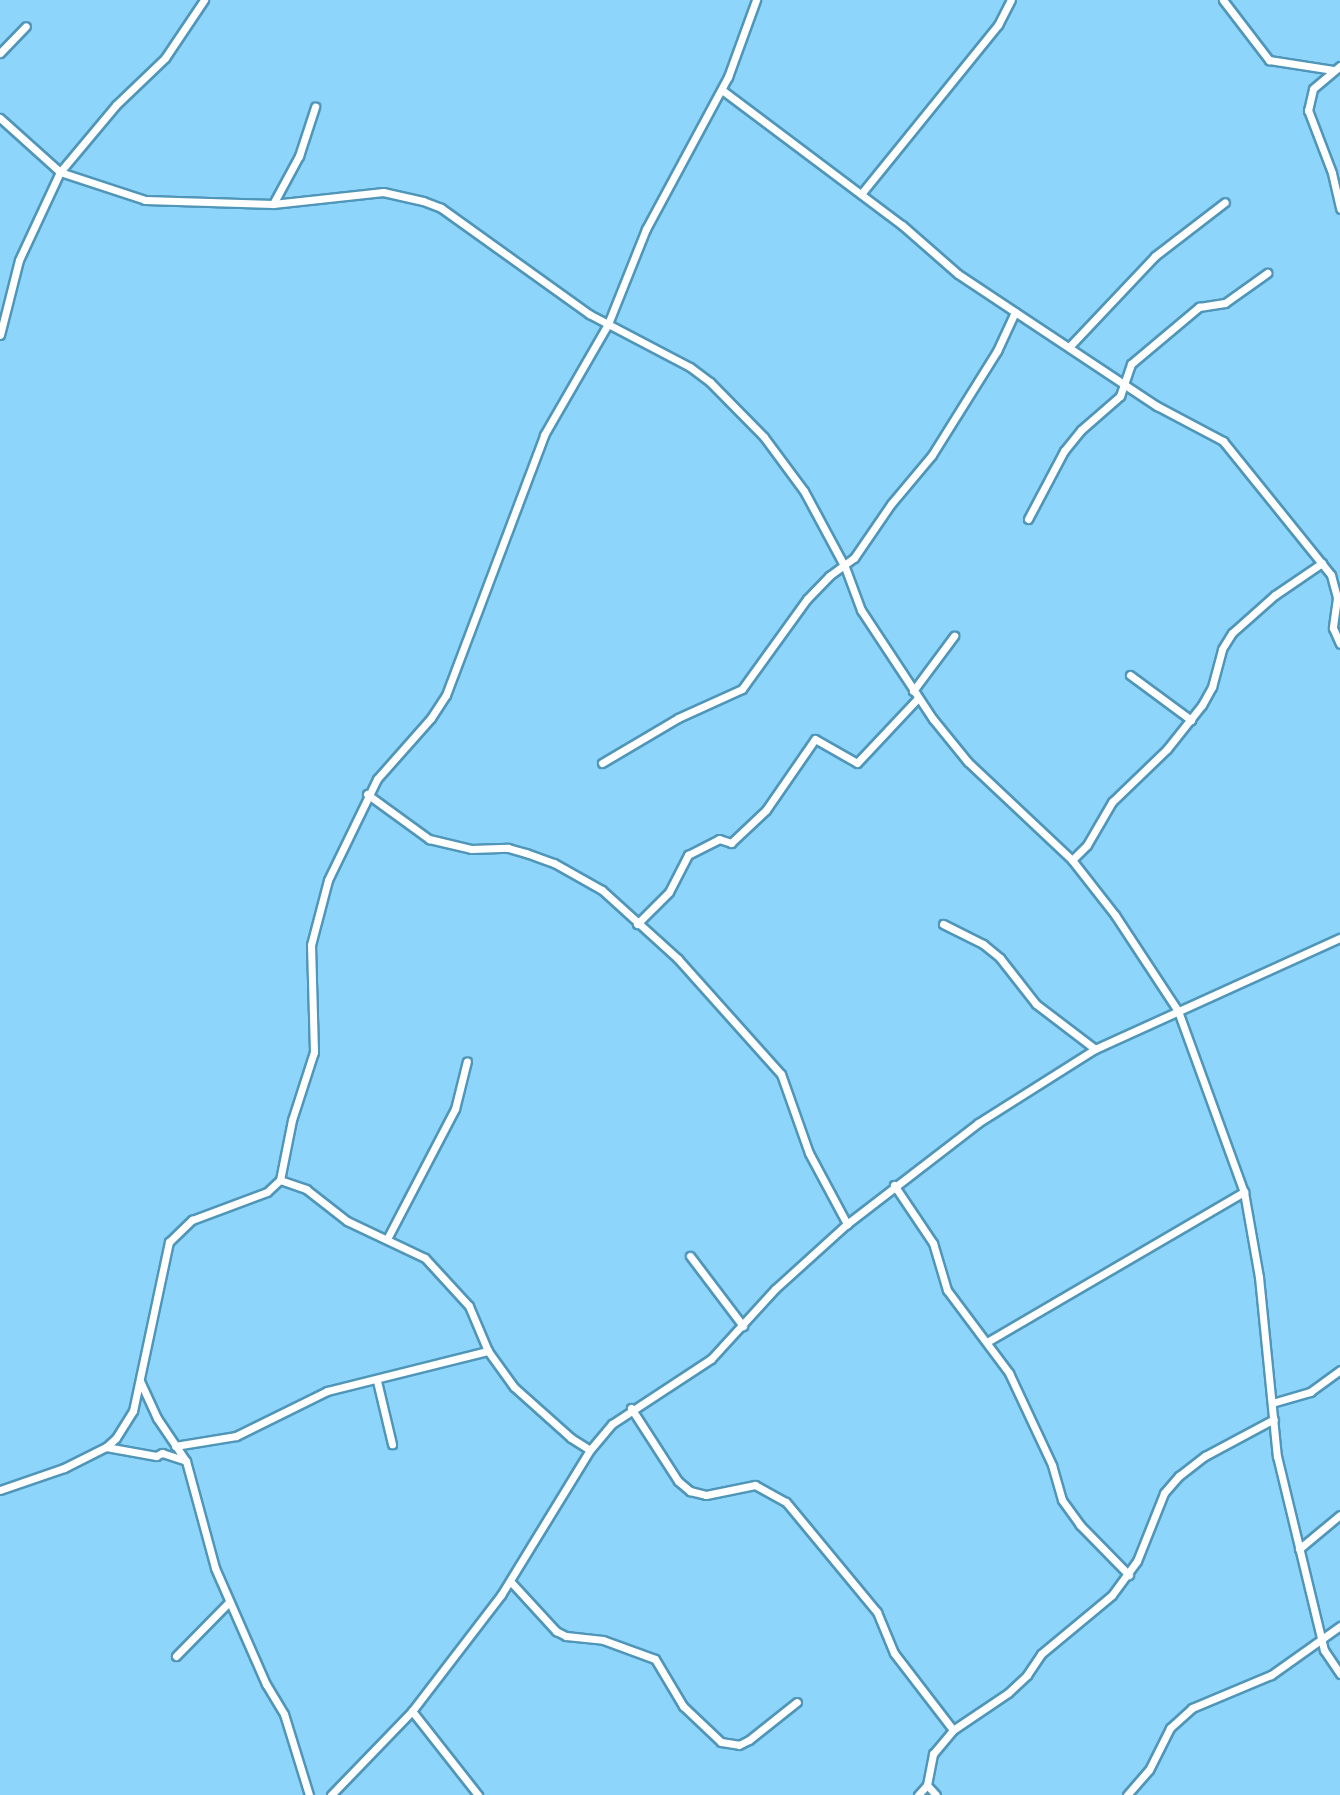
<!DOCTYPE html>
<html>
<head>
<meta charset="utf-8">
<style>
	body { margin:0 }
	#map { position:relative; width:1340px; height:1795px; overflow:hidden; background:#8ed5fb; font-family:Raleway,sans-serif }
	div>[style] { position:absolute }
	.roads { filter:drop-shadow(2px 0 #4f96b9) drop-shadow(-2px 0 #4f96b9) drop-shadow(0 2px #4f96b9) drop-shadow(0 -2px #4f96b9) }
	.street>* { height:7px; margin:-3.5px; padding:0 3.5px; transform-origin:3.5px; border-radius:3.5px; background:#fff }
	span { translate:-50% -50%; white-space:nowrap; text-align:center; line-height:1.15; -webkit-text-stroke:5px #a9e1ff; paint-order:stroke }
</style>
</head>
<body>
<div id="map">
	<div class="roads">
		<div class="street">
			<i style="left:1223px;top:0;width:76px;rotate:52.5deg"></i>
			<i style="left:1269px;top:60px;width:65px;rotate:8.9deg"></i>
			<i style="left:0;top:53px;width:37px;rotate:-46deg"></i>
			<i style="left:1340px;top:66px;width:35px;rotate:140deg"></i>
			<i style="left:1313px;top:89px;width:22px;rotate:103deg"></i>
			<i style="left:1308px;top:110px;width:67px;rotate:69.1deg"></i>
			<i style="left:1332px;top:173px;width:37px;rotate:77deg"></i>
			<i style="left:722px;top:90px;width:225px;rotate:36.9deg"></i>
			<i style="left:902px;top:225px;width:74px;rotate:41.2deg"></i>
			<i style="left:958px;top:274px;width:239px;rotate:33.6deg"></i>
			<i style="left:1157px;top:406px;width:75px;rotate:27.9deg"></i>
			<i style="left:1223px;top:441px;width:172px;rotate:51.1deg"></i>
			<i style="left:1331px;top:575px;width:24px;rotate:75deg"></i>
			<i style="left:1337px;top:598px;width:30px;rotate:98deg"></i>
			<i style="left:1333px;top:628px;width:17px;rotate:66deg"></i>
			<i style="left:0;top:118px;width:81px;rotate:42deg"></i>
			<i style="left:60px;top:172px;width:89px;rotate:18.2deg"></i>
			<i style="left:145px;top:200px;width:128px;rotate:1.8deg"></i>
			<i style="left:273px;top:204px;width:111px;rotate:-6.2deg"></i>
			<i style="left:383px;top:192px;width:41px;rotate:12.7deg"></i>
			<i style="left:423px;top:201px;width:19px;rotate:21deg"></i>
			<i style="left:441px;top:208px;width:182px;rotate:35.6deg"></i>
			<i style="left:589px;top:314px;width:114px;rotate:27.7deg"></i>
			<i style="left:690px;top:367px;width:25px;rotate:37deg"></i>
			<i style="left:710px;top:382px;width:77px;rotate:45.5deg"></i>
			<i style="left:764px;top:437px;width:67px;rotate:53.5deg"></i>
			<i style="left:804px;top:491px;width:86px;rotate:61.7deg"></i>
			<i style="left:845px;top:567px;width:46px;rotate:69.6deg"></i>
			<i style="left:861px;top:610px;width:131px;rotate:56.6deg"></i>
			<i style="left:933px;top:719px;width:55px;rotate:50.9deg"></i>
			<i style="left:968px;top:762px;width:143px;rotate:43.3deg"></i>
			<i style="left:1072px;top:860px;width:70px;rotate:52deg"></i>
			<i style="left:1115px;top:915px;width:115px;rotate:56.7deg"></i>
			<i style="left:1178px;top:1011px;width:193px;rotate:70deg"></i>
			<i style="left:1244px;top:1192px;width:86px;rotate:80deg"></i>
			<i style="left:1259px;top:1277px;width:180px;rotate:84.3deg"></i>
			<i style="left:1277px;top:1456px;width:200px;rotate:76.4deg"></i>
			<i style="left:1324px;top:1650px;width:29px;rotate:56deg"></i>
			<i style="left:861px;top:194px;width:218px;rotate:-51deg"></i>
			<i style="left:998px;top:25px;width:28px;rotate:-63deg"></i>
			<i style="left:273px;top:204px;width:55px;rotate:-61.6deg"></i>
			<i style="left:299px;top:156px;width:52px;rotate:-71.9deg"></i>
			<i style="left:0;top:335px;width:77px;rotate:-75.8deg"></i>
			<i style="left:19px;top:260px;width:97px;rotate:-65deg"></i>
			<i style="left:60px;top:172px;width:87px;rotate:-50.1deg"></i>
			<i style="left:116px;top:105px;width:68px;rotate:-43.8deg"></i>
			<i style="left:165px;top:58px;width:70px;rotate:-56.1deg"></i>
			<i style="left:1070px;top:346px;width:124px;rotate:-46.6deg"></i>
			<i style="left:1155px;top:256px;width:88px;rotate:-37.6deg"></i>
			<i style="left:1028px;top:519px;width:77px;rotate:-62.1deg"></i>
			<i style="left:1064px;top:451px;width:27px;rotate:-51deg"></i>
			<i style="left:1081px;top:430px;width:52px;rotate:-41.1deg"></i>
			<i style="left:1120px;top:396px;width:34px;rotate:-71deg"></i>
			<i style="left:1131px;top:364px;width:89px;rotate:-40deg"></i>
			<i style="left:1199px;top:307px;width:26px;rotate:-9deg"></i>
			<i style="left:1225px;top:303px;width:52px;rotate:-35.5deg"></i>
			<i style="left:1130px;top:675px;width:76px;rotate:36.4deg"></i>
			<i style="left:913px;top:691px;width:69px;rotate:-53.3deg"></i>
			<i style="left:602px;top:763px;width:88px;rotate:-30.6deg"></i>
			<i style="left:678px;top:718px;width:70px;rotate:-24.4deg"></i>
			<i style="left:742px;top:689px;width:111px;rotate:-54.2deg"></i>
			<i style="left:807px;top:599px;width:32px;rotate:-46deg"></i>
			<i style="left:829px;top:576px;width:31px;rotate:-36deg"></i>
			<i style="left:854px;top:558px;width:65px;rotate:-55.6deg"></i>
			<i style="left:891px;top:504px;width:64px;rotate:-50.1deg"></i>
			<i style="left:932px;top:455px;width:123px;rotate:-58deg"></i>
			<i style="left:997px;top:351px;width:43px;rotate:-65.2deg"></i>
			<i style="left:367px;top:794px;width:77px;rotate:36deg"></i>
			<i style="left:429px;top:839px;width:43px;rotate:13.4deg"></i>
			<i style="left:471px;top:849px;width:37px;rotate:-2deg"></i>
			<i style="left:508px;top:848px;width:19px;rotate:16deg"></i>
			<i style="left:526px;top:853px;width:30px;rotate:20deg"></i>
			<i style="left:554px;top:863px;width:55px;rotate:29.4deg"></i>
			<i style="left:602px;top:890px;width:103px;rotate:42.2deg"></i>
			<i style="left:678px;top:959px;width:154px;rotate:48.2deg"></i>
			<i style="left:781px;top:1074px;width:84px;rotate:70.5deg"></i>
			<i style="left:809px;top:1153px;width:81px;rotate:61.8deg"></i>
			<i style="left:1072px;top:860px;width:21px;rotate:-45deg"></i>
			<i style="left:1087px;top:845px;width:50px;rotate:-59.8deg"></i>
			<i style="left:1112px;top:802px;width:76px;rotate:-43.9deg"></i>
			<i style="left:1167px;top:749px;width:56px;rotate:-51.5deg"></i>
			<i style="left:1202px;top:705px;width:21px;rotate:-61deg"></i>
			<i style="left:1212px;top:687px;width:39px;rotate:-75deg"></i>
			<i style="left:1222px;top:649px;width:19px;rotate:-58deg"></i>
			<i style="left:1232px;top:633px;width:57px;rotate:-41.5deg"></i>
			<i style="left:1275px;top:595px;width:57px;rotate:-34.2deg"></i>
			<i style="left:637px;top:924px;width:45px;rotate:-45deg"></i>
			<i style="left:669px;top:892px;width:42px;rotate:-62.8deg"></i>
			<i style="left:688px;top:855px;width:35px;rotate:-27deg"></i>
			<i style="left:719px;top:839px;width:13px;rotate:18deg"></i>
			<i style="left:731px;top:843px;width:48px;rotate:-43.3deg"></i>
			<i style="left:766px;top:810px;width:86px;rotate:-55.4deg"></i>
			<i style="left:815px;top:739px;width:48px;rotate:29.7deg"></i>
			<i style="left:857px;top:763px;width:89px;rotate:-46.8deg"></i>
			<i style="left:943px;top:924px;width:45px;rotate:26.6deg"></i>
			<i style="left:983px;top:944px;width:22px;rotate:39deg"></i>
			<i style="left:1000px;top:958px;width:58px;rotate:52deg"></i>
			<i style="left:1036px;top:1004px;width:74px;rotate:37.3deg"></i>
			<i style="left:280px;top:1180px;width:28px;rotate:19deg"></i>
			<i style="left:306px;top:1189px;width:52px;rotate:38deg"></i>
			<i style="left:347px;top:1221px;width:86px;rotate:25.4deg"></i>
			<i style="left:425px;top:1258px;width:65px;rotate:47.5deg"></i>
			<i style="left:469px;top:1306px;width:49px;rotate:67.1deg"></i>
			<i style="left:488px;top:1351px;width:44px;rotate:54.2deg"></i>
			<i style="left:514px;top:1387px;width:76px;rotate:41.8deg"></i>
			<i style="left:571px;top:1438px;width:22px;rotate:32deg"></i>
			<i style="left:894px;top:1185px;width:70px;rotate:56.1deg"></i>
			<i style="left:933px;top:1243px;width:49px;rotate:73.4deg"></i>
			<i style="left:947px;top:1290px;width:104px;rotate:53.2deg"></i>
			<i style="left:1009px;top:1373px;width:102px;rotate:64.9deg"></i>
			<i style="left:1052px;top:1465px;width:36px;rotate:74deg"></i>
			<i style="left:1062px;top:1500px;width:31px;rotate:54deg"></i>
			<i style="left:1080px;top:1525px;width:70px;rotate:45.6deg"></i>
			<i style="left:387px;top:1239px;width:147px;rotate:-62.4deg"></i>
			<i style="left:455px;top:1109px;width:49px;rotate:-76deg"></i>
			<i style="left:690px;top:1256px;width:88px;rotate:52.9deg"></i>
			<i style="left:987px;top:1342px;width:298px;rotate:-30.3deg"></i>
			<i style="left:140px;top:1381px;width:41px;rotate:65.3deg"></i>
			<i style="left:157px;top:1418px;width:52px;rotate:56deg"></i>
			<i style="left:186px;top:1461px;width:111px;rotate:74.8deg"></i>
			<i style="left:215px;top:1568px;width:127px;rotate:66.3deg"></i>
			<i style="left:266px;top:1684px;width:35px;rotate:59deg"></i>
			<i style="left:284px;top:1714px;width:85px;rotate:72.8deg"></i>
			<i style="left:377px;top:1381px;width:65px;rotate:76.6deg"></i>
			<i style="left:1272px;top:1403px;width:40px;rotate:-16deg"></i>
			<i style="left:1310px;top:1392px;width:37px;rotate:-36deg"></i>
			<i style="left:631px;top:1408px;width:87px;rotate:57.2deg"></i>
			<i style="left:678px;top:1481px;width:16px;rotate:40deg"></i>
			<i style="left:690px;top:1491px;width:16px;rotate:14deg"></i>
			<i style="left:706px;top:1495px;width:50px;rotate:-11.5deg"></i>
			<i style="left:755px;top:1485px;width:35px;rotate:29deg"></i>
			<i style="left:786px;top:1502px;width:143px;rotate:50.4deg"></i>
			<i style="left:877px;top:1612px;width:44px;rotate:67.5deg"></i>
			<i style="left:894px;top:1653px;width:97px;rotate:52.5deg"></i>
			<i style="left:175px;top:1446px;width:62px;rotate:-9.3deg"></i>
			<i style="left:236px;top:1436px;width:102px;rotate:-26.3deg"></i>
			<i style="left:327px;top:1391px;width:166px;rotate:-14deg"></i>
			<i style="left:106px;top:1447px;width:51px;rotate:10.2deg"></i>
			<i style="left:156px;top:1456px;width:7px;rotate:-27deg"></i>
			<i style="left:162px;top:1453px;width:25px;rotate:18deg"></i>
			<i style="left:0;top:1490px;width:68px;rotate:-19deg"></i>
			<i style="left:64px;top:1468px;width:47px;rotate:-26.6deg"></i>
			<i style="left:106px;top:1447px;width:13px;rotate:-42deg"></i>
			<i style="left:116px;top:1438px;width:32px;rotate:-58deg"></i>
			<i style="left:133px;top:1411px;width:173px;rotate:-78deg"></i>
			<i style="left:169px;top:1242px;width:32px;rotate:-44deg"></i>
			<i style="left:192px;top:1220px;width:80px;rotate:-20.5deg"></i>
			<i style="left:267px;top:1192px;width:18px;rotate:-43deg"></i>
			<i style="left:280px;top:1180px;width:61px;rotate:-78.7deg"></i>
			<i style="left:292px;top:1120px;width:71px;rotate:-72.1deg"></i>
			<i style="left:314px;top:1052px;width:107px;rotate:-91.6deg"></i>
			<i style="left:311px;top:945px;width:67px;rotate:-75.3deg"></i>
			<i style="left:328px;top:880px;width:112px;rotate:-64.1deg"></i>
			<i style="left:377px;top:779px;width:81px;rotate:-48.5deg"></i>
			<i style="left:431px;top:718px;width:27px;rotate:-57deg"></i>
			<i style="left:446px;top:695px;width:278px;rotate:-69.3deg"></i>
			<i style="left:544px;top:435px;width:128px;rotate:-60deg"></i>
			<i style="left:608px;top:324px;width:102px;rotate:-68.2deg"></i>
			<i style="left:646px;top:229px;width:173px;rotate:-61.7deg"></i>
			<i style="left:728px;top:77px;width:82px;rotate:-70deg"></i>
			<i style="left:1299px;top:1549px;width:53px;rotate:-39.7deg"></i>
			<i style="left:511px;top:1582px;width:67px;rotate:47.4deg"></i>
			<i style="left:556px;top:1631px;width:11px;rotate:27deg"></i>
			<i style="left:566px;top:1636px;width:37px;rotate:6deg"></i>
			<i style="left:603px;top:1640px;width:55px;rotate:20.1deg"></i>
			<i style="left:655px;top:1659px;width:55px;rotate:59.2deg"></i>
			<i style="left:683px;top:1706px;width:52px;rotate:43.5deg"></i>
			<i style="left:721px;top:1742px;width:18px;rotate:9deg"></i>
			<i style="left:739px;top:1745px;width:11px;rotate:-27deg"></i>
			<i style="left:749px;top:1740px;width:61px;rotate:-38.4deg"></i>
			<i style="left:176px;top:1656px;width:76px;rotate:-45.5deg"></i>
			<i style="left:412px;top:1711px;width:107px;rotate:51.8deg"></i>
			<i style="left:927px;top:1785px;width:13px;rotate:48deg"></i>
			<i style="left:331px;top:1795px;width:117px;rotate:-46deg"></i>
			<i style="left:412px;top:1711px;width:146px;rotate:-52.5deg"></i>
			<i style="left:501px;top:1595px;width:170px;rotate:-58.5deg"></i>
			<i style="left:590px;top:1450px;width:34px;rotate:-50deg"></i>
			<i style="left:612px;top:1424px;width:118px;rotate:-33.3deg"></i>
			<i style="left:711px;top:1359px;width:95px;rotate:-47.6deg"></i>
			<i style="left:775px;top:1289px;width:97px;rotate:-42.1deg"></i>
			<i style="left:847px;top:1224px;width:165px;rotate:-37.6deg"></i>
			<i style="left:978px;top:1123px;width:138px;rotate:-32.3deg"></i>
			<i style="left:1095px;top:1049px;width:269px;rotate:-24.4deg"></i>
			<i style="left:918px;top:1795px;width:13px;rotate:-48deg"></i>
			<i style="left:927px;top:1785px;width:32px;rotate:-79deg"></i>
			<i style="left:933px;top:1754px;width:31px;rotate:-50deg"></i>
			<i style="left:953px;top:1730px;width:66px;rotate:-33.9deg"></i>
			<i style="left:1008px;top:1693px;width:26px;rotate:-43deg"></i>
			<i style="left:1027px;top:1675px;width:25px;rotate:-56deg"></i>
			<i style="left:1041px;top:1654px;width:92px;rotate:-39.7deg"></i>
			<i style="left:1112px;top:1595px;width:42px;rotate:-53.7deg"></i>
			<i style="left:1137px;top:1561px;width:73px;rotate:-68.3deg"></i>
			<i style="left:1164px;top:1493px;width:23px;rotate:-49deg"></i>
			<i style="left:1179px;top:1476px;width:33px;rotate:-38deg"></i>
			<i style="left:1205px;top:1456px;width:78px;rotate:-28.2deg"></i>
			<i style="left:1127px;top:1795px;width:33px;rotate:-49deg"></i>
			<i style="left:1149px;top:1770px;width:47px;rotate:-63.4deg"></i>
			<i style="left:1170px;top:1728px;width:30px;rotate:-42deg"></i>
			<i style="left:1192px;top:1708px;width:86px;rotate:-22.7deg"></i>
			<i style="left:1271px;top:1675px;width:85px;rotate:-35.4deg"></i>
		</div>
	</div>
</div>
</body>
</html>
